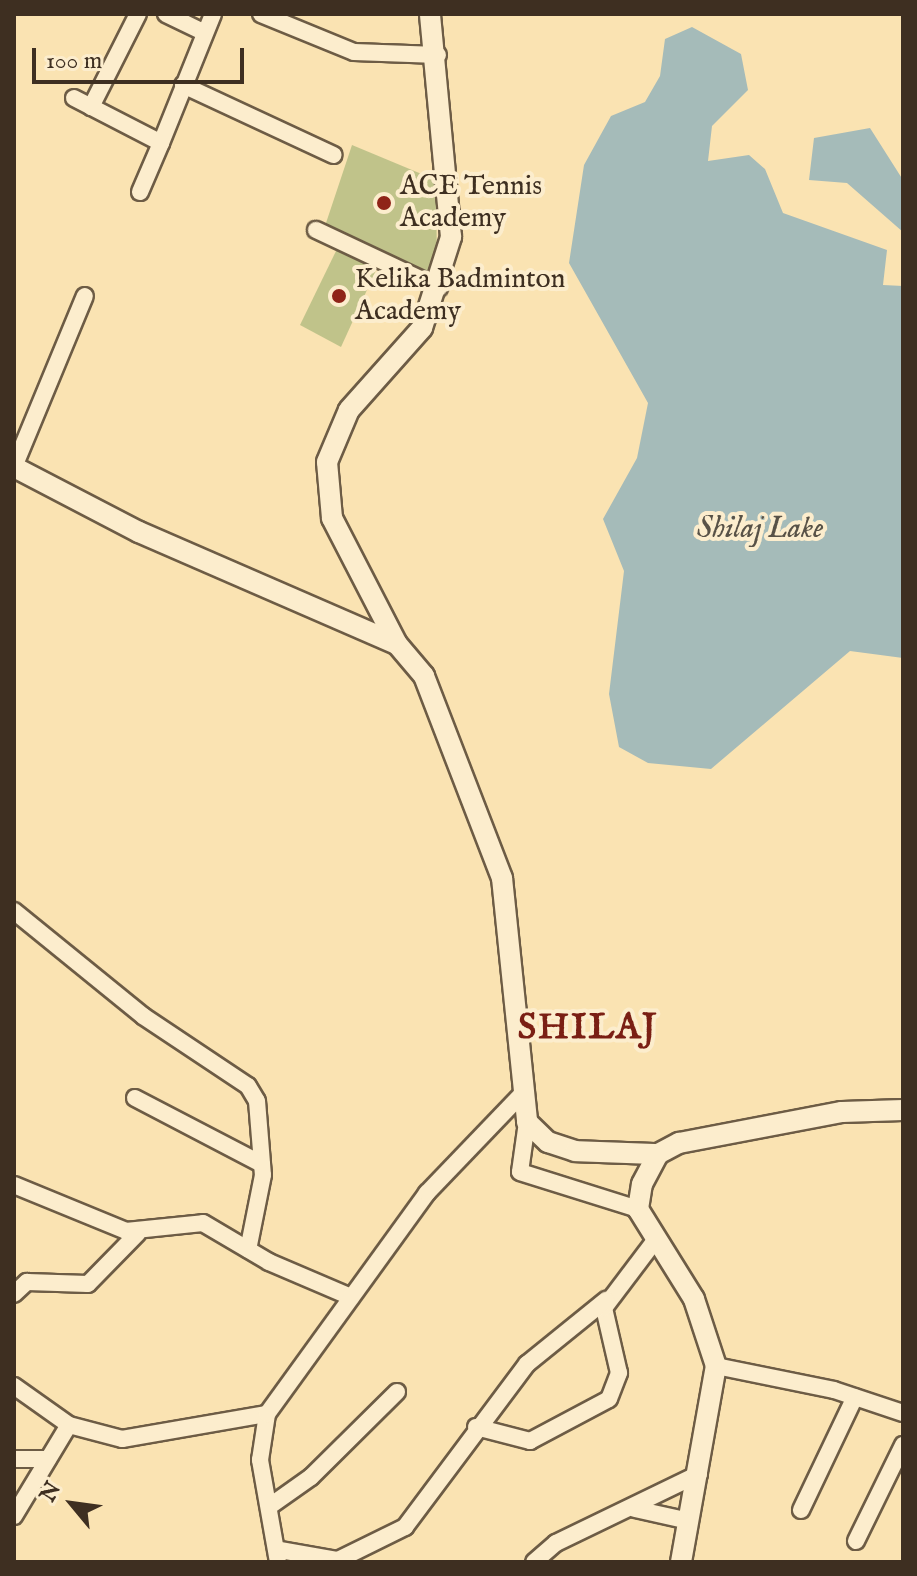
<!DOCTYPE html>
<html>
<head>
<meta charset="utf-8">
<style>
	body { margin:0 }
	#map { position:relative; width:917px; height:1576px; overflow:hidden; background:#fae3b2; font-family:"IM FELL English",serif }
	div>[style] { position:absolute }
	.green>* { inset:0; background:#c0c38a }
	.water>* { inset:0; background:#a5bbb9 }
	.roads { filter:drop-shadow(2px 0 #6d5c45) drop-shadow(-2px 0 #6d5c45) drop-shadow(0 2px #6d5c45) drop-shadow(0 -2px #6d5c45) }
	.minor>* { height:16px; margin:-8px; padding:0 8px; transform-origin:8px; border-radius:8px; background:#fcedcd }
	.tertiary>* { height:20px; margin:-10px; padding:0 10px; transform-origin:10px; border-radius:10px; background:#fcedcd }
	.dots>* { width:22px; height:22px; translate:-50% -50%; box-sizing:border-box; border:4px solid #fcedcd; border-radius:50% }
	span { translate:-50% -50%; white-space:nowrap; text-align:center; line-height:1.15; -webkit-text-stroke:8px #fcedcd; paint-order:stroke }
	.poi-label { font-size:28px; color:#3e2f21 }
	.left { translate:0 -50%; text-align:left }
	.water-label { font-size:30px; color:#585247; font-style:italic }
	.district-label { font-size:36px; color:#7a1f14; font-weight:700; letter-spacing:2px }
	.frame { position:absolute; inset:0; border:16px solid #3e2f21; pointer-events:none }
	.north { position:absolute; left:32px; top:1464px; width:80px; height:80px; -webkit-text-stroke:6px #fcedcd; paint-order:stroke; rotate:299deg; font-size:22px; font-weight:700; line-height:32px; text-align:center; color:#3e2f21 }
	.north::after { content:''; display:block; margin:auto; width:28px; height:36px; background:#3e2f21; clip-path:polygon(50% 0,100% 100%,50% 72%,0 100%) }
	.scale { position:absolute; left:32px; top:48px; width:212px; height:36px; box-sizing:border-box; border:4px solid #3e2f21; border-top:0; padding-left:10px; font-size:24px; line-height:28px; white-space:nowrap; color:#3e2f21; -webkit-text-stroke:6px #fcedcd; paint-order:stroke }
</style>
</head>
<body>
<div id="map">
	<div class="green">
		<i style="clip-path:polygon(352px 145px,436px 180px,437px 270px,411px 277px,325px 226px)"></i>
		<i style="clip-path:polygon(337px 249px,377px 268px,341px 347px,300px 325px)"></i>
	</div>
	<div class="water">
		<i style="clip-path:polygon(692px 27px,741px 54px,748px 90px,712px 126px,708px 161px,749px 155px,765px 169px,783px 213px,887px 250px,883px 285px,903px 286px,903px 658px,850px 651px,711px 769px,648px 763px,619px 747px,609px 694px,624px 571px,603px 519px,637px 458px,648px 403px,569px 263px,584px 165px,611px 116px,645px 102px,660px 76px,665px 39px)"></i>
		<i style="clip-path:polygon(870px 128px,903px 180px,903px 232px,847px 183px,809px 180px,814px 138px)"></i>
	</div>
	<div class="roads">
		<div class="minor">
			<i style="left:166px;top:14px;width:41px;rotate:25.9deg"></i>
			<i style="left:261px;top:14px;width:100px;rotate:22.2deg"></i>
			<i style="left:354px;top:52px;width:84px;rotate:2deg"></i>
			<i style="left:183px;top:85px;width:166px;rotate:24.9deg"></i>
			<i style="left:74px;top:98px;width:98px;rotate:27.3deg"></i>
			<i style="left:161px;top:143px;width:139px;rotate:-68deg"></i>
			<i style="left:91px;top:107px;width:104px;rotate:-63.2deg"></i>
			<i style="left:140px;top:192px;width:53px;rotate:-66.8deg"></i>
			<i style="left:316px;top:230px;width:136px;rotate:25.2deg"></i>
			<i style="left:14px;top:467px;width:185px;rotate:-67.5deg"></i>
			<i style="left:14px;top:911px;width:166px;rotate:39.1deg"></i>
			<i style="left:143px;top:1016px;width:126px;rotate:33.7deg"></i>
			<i style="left:248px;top:1086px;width:17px;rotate:59deg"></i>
			<i style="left:257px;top:1101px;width:74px;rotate:85.4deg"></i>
			<i style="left:263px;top:1175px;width:76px;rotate:101.3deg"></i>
			<i style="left:135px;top:1098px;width:143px;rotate:27.5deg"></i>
			<i style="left:527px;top:1122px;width:50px;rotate:98deg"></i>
			<i style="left:520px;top:1172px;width:124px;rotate:17.4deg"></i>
			<i style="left:14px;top:1185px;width:121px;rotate:22.3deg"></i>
			<i style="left:126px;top:1231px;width:77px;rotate:-5.9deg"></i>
			<i style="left:203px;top:1223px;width:77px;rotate:30.6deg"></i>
			<i style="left:269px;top:1262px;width:89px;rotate:23.1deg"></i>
			<i style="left:14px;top:1294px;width:18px;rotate:-43deg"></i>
			<i style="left:27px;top:1282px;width:61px;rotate:1.9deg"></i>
			<i style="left:88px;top:1284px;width:71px;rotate:-45.6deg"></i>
			<i style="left:716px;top:1366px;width:120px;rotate:11.5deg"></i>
			<i style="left:834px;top:1390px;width:73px;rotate:18.4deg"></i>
			<i style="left:14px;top:1386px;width:67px;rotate:35.3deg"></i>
			<i style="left:476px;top:1427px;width:56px;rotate:14.5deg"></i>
			<i style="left:530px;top:1441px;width:89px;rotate:-28deg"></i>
			<i style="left:609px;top:1399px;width:28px;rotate:-69deg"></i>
			<i style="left:619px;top:1373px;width:67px;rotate:-103deg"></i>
			<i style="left:604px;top:1308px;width:83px;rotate:-52.9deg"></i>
			<i style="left:14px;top:1459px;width:34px"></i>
			<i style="left:270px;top:1506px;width:50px;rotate:-35.3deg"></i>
			<i style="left:311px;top:1477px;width:121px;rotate:-44.7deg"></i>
			<i style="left:635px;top:1509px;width:55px;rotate:12.5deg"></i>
			<i style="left:801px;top:1510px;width:125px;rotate:-64.5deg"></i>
			<i style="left:14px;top:1516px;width:106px;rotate:-58.9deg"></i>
			<i style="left:69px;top:1425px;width:55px;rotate:14.8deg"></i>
			<i style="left:122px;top:1439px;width:147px;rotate:-9.8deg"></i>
			<i style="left:856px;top:1541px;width:107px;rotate:-63.9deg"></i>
			<i style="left:280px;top:1550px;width:59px;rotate:9.8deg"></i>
			<i style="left:338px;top:1560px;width:75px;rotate:-26.2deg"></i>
			<i style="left:405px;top:1527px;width:204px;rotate:-53.2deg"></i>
			<i style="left:527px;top:1364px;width:102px;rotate:-39deg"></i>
			<i style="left:278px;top:1562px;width:104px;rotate:-100deg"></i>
			<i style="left:260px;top:1460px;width:47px;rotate:-81.3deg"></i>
			<i style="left:267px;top:1414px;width:273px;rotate:-54.1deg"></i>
			<i style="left:427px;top:1193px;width:134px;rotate:-46.2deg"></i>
			<i style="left:534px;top:1562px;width:29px;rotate:-41deg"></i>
			<i style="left:556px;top:1543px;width:159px;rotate:-25.8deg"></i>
		</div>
		<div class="tertiary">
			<i style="left:14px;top:467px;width:141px;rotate:27.5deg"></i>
			<i style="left:139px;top:532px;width:281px;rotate:23.5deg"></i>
			<i style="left:397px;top:644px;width:42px;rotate:49.8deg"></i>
			<i style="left:424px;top:676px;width:217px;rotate:68.9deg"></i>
			<i style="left:502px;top:878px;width:245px;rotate:84.1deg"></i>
			<i style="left:527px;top:1122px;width:29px;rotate:44deg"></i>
			<i style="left:548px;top:1142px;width:28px;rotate:18deg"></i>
			<i style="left:575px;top:1151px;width:83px;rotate:2.1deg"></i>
			<i style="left:397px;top:644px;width:142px;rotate:-117.3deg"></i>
			<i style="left:332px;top:518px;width:56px;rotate:-95.1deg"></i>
			<i style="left:327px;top:462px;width:56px;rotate:-67.1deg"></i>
			<i style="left:349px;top:410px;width:110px;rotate:-48.3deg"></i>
			<i style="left:422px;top:328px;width:96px;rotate:-72.3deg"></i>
			<i style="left:451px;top:237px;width:224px;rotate:-95.4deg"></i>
			<i style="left:681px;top:1562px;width:199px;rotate:-79.9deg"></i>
			<i style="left:716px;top:1366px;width:71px;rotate:-108.2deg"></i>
			<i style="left:694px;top:1299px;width:106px;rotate:-121.9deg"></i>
			<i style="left:638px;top:1209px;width:25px;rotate:-81deg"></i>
			<i style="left:642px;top:1184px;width:34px;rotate:-62deg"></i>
			<i style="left:658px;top:1154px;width:24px;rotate:-28deg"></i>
			<i style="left:679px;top:1143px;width:166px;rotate:-10.8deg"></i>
			<i style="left:842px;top:1112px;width:61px;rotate:-1.9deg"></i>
		</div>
	</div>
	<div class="dots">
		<i style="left:384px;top:203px;background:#8f2418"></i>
		<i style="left:339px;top:296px;background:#8f2418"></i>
	</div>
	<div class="poi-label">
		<span class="left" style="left:400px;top:203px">ACE Tennis<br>Academy</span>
		<span class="left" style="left:355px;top:296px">Kelika Badminton<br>Academy</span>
	</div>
	<div class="water-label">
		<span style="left:760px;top:529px">Shilaj Lake</span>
	</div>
	<div class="district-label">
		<span style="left:588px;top:1029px">SHILAJ</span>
	</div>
	<div class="frame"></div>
	<div class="north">N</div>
	<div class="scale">100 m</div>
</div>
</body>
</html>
